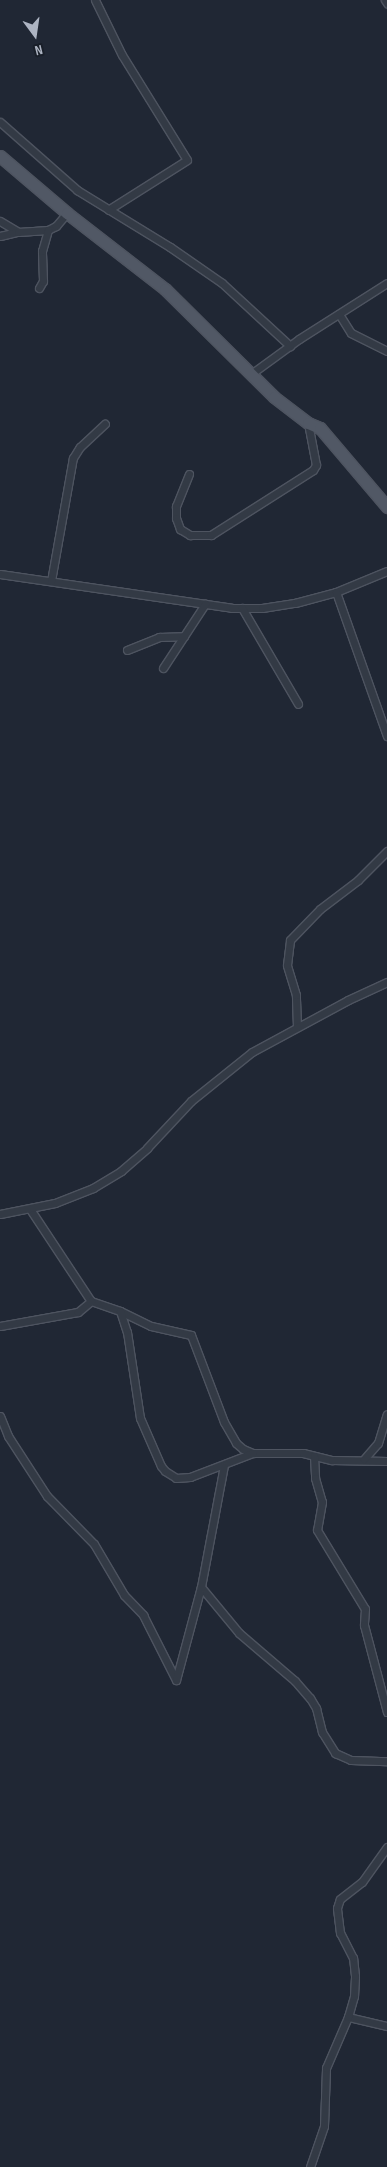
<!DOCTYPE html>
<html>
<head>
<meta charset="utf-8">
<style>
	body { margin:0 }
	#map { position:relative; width:387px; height:2167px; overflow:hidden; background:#202734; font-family:"Sofia Sans Condensed",sans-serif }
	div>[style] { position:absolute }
	.roads { filter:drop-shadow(1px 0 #4e5460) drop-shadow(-1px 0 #4e5460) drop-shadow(0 1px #4e5460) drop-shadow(0 -1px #4e5460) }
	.street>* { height:7px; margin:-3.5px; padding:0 3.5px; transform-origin:3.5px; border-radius:3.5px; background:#333a45 }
	.primary>* { height:11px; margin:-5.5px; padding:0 5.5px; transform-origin:5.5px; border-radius:5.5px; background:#515865 }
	span { translate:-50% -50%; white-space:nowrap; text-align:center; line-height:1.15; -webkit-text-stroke:5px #191f29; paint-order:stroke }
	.north { position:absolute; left:10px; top:10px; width:50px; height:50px; -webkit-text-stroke:4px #191f29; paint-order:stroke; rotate:166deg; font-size:14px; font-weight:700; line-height:20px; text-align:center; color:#adb4c2 }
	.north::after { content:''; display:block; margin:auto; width:18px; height:22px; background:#adb4c2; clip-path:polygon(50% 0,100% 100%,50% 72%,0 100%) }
</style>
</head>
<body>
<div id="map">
	<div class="roads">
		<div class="street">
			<i style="left:95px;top:0;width:61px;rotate:63.9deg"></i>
			<i style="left:122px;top:55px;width:123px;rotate:58.2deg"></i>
			<i style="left:187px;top:160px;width:93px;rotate:147.7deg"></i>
			<i style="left:385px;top:0;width:4px;rotate:56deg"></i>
			<i style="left:0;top:122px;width:103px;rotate:41.4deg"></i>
			<i style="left:77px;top:190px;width:109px;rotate:31.5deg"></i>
			<i style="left:170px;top:247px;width:63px;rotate:34.7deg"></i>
			<i style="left:222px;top:283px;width:93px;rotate:42.8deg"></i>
			<i style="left:0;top:221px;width:21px;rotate:31deg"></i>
			<i style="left:0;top:236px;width:18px;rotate:-13deg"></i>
			<i style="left:18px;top:232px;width:30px;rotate:-4deg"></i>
			<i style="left:48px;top:230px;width:9px;rotate:-27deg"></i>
			<i style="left:56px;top:226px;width:17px;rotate:-50deg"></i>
			<i style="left:39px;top:288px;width:8px;rotate:-60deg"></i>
			<i style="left:43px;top:281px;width:30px;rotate:-92deg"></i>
			<i style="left:42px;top:251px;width:22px;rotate:-74deg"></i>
			<i style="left:339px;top:314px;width:22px;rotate:58deg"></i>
			<i style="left:351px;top:333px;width:40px;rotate:26.6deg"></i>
			<i style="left:251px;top:374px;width:59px;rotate:-36.1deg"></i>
			<i style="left:299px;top:339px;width:104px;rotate:-32.5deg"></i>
			<i style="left:189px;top:474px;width:35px;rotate:112deg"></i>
			<i style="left:176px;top:506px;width:12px;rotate:90deg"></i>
			<i style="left:176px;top:518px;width:12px;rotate:70deg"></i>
			<i style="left:180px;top:529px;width:12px;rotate:31deg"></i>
			<i style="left:190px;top:535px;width:21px"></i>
			<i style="left:211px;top:535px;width:121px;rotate:-32.5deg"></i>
			<i style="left:313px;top:470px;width:6px;rotate:-59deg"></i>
			<i style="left:316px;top:465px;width:43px;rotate:-100.8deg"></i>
			<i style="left:0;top:574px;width:234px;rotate:8.3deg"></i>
			<i style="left:232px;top:608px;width:30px"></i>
			<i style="left:262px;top:608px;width:33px;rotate:-9deg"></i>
			<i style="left:295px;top:603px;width:42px;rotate:-15deg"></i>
			<i style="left:336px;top:592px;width:55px;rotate:-22.4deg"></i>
			<i style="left:51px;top:581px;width:125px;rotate:-79.9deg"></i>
			<i style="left:73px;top:458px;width:13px;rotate:-58deg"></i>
			<i style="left:80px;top:447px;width:34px;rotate:-43deg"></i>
			<i style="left:336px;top:592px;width:153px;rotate:70.5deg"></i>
			<i style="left:242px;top:608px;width:111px;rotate:59.7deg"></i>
			<i style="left:127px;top:650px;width:35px;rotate:-22deg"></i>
			<i style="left:159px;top:637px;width:25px;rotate:-2deg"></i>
			<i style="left:163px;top:668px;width:77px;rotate:-56.7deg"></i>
			<i style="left:297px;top:1027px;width:32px;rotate:-92deg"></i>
			<i style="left:296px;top:995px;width:31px;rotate:-107deg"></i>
			<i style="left:287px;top:965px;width:25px;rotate:-83deg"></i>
			<i style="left:290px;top:940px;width:43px;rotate:-45.9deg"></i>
			<i style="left:320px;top:909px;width:48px;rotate:-37.3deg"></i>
			<i style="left:358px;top:880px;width:41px;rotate:-45deg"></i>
			<i style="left:30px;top:1209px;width:110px;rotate:56.5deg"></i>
			<i style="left:91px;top:1301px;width:31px;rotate:19deg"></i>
			<i style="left:120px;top:1311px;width:34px;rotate:26deg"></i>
			<i style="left:151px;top:1326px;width:41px;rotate:12.7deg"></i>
			<i style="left:191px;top:1335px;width:93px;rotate:69.2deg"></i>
			<i style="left:224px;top:1422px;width:24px;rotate:60deg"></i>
			<i style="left:236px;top:1443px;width:9px;rotate:41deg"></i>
			<i style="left:243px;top:1449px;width:11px;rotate:22deg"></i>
			<i style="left:253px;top:1453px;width:50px"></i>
			<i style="left:303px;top:1453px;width:30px;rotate:14deg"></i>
			<i style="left:332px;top:1460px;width:55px;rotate:1deg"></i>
			<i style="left:0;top:1214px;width:56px;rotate:-11.3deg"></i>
			<i style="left:55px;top:1203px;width:41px;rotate:-21.5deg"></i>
			<i style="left:93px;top:1188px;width:33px;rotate:-31deg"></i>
			<i style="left:121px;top:1171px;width:35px;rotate:-41deg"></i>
			<i style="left:147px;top:1148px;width:64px;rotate:-46.9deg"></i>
			<i style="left:191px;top:1101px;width:78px;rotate:-38.8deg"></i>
			<i style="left:252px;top:1052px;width:109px;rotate:-28.4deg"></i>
			<i style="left:348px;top:1000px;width:43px;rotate:-24.8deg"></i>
			<i style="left:120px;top:1311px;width:22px;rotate:72deg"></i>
			<i style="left:127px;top:1332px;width:87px;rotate:81.4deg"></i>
			<i style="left:140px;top:1418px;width:52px;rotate:66.4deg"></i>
			<i style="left:161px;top:1466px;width:6px;rotate:51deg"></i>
			<i style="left:165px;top:1471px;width:13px;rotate:32deg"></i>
			<i style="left:176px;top:1478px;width:14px;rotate:-4deg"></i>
			<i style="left:190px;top:1477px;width:67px;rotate:-20.9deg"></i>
			<i style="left:0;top:1326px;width:79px;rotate:-10.2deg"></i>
			<i style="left:78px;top:1312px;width:17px;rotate:-40deg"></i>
			<i style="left:0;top:1416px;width:22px;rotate:68deg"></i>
			<i style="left:8px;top:1436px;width:72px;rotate:57deg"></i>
			<i style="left:47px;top:1496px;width:67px;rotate:45.6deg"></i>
			<i style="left:94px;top:1544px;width:59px;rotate:59.5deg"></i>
			<i style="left:124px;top:1595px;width:28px;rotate:46deg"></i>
			<i style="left:143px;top:1615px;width:73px;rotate:63.1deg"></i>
			<i style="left:314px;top:1456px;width:22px;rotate:87deg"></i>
			<i style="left:315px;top:1478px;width:25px;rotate:74deg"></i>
			<i style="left:322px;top:1502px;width:28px;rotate:100deg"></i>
			<i style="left:317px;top:1530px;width:92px;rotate:58.7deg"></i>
			<i style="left:365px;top:1609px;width:16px;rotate:94deg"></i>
			<i style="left:364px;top:1625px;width:90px;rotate:75.2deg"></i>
			<i style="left:364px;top:1459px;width:21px;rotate:-49deg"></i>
			<i style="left:378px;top:1443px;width:30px;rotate:-73deg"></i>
			<i style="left:201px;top:1587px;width:60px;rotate:50.4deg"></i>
			<i style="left:239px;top:1633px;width:74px;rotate:40.6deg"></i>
			<i style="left:295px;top:1681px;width:23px;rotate:49deg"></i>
			<i style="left:310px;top:1698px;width:12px;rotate:59deg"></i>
			<i style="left:316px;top:1708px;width:25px;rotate:76deg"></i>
			<i style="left:322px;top:1732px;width:25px;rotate:58deg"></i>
			<i style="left:335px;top:1753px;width:17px;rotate:24deg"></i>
			<i style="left:351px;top:1760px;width:36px;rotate:2deg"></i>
			<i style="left:176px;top:1680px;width:96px;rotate:-75deg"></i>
			<i style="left:201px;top:1587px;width:124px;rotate:-79.3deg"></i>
			<i style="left:348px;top:2017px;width:40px;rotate:13deg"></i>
			<i style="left:310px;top:2167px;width:43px;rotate:-71.1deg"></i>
			<i style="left:324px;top:2126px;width:58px;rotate:-88deg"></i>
			<i style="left:326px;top:2068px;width:56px;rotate:-66.7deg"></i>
			<i style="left:348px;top:2017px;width:22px;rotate:-74deg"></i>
			<i style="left:354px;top:1996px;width:20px;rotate:-87deg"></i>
			<i style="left:355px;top:1976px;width:18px;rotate:-96deg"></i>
			<i style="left:353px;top:1958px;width:28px;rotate:-117deg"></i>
			<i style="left:340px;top:1933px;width:25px;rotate:-97deg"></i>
			<i style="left:337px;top:1908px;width:9px;rotate:-72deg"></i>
			<i style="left:340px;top:1899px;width:28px;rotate:-38deg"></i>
			<i style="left:362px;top:1882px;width:43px;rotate:-54.5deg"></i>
		</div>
		<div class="primary">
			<i style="left:0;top:156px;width:88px;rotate:40.4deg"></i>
			<i style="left:67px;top:213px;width:124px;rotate:37.8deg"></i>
			<i style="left:165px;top:289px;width:153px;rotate:44.7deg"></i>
			<i style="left:274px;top:397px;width:43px;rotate:37.4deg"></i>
			<i style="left:308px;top:423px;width:13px;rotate:23deg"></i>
			<i style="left:320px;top:428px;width:104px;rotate:49.7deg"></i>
		</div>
	</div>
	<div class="north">N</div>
</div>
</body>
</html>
